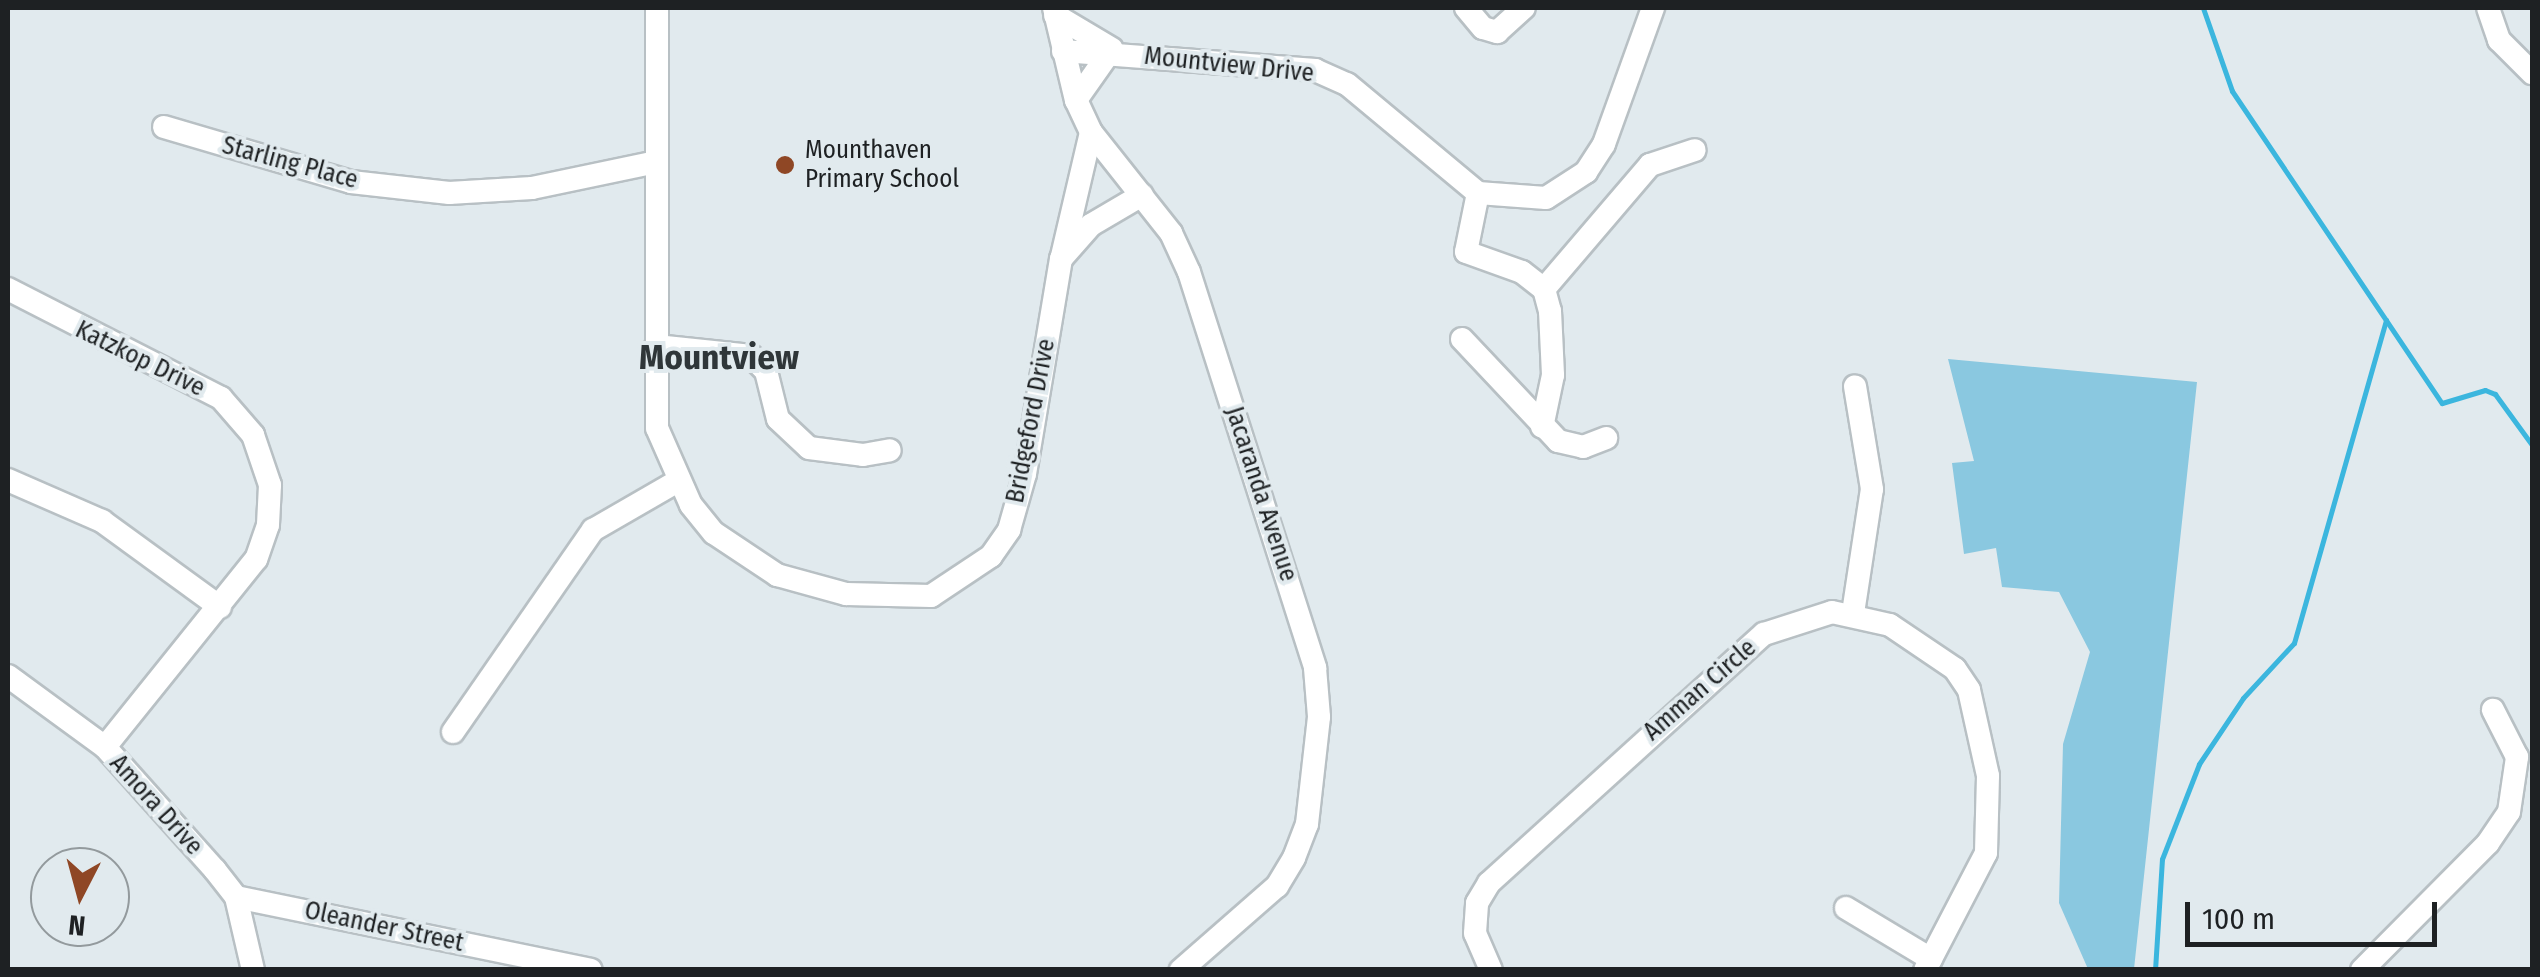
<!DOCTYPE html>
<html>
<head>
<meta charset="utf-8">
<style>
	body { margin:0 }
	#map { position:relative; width:2540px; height:977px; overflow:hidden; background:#e1eaee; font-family:"Fira Sans Condensed",sans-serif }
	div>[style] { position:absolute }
	.green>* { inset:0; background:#8ac8e0 }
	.stream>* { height:5px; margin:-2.5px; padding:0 2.5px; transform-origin:2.5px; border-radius:2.5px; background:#3bb6de }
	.roads { filter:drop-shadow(2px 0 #b8c0c4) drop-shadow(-2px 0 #b8c0c4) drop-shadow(0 2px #b8c0c4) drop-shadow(0 -2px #b8c0c4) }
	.minor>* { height:22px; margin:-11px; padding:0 11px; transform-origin:11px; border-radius:11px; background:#fff }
	.dots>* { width:28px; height:28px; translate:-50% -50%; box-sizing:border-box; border:5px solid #e1eaee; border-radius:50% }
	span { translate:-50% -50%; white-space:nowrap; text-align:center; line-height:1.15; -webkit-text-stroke:8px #e1eaee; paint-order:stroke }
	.street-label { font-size:25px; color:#1e2123 }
	.poi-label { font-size:25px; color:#1e2123 }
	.left { translate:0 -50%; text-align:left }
	.district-label { font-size:35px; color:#2f3639; font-weight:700 }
	.frame { position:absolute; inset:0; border:10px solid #1e2123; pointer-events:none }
	.north { position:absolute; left:30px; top:847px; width:100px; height:100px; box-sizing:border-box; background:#e1eaee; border:2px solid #939a9d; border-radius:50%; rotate:186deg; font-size:28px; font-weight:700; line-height:40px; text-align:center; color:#1e2123 }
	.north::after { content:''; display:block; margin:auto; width:35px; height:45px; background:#8f4725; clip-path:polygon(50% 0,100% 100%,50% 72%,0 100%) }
	.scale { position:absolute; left:2185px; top:902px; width:252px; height:45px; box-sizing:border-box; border:5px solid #1e2123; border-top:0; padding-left:12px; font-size:30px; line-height:35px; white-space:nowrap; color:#1e2123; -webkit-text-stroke:8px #e1eaee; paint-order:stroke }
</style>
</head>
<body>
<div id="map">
	<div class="green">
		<i style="clip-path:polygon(1948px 359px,2197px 382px,2134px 969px,2088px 969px,2059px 903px,2063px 744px,2090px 652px,2059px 592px,2002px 587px,1996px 548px,1964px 554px,1952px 463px,1974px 461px)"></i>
	</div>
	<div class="stream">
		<i style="left:2203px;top:8px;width:88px;rotate:70.7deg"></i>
		<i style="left:2232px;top:91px;width:376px;rotate:56.1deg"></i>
		<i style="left:2442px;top:403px;width:45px;rotate:-16.8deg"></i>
		<i style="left:2485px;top:390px;width:11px;rotate:22deg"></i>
		<i style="left:2495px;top:394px;width:63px;rotate:54deg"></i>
		<i style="left:2155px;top:970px;width:111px;rotate:-86.4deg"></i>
		<i style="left:2162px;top:859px;width:102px;rotate:-68.7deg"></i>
		<i style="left:2199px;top:764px;width:79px;rotate:-56.3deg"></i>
		<i style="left:2243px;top:698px;width:75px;rotate:-47.2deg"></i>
		<i style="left:2294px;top:643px;width:336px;rotate:-74.1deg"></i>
	</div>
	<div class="roads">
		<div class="minor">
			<i style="left:657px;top:8px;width:420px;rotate:90deg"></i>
			<i style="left:657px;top:428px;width:84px;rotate:66.2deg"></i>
			<i style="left:691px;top:505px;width:36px;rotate:51deg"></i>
			<i style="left:714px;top:533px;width:76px;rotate:33.7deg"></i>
			<i style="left:777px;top:575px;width:72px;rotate:15.4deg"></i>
			<i style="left:846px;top:594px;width:85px;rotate:1.3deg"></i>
			<i style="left:931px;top:596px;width:72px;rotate:-33.7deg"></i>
			<i style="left:991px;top:556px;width:32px;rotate:-55deg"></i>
			<i style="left:1009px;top:530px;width:58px;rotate:-74.1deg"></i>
			<i style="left:1025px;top:474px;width:218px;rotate:-80.5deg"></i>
			<i style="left:1061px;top:259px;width:45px;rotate:-48.6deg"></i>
			<i style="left:1091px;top:225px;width:59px;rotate:-30.5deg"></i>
			<i style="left:1054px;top:8px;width:95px;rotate:76.6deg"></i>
			<i style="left:1076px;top:100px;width:35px;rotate:65deg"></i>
			<i style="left:1091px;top:132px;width:129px;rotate:51.6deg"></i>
			<i style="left:1171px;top:233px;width:43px;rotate:65.2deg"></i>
			<i style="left:1189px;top:272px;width:416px;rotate:72.3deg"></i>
			<i style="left:1315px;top:668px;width:49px;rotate:85.3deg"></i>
			<i style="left:1319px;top:717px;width:108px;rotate:96.4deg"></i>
			<i style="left:1307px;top:824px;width:36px;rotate:111deg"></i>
			<i style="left:1294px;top:858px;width:33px;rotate:121deg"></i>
			<i style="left:1277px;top:886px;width:128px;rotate:138.8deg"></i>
			<i style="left:1466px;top:8px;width:26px;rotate:50deg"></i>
			<i style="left:1483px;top:28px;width:15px;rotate:16deg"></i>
			<i style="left:1497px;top:32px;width:36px;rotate:-42deg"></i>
			<i style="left:2488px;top:8px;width:34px;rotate:71deg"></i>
			<i style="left:2499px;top:40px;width:47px;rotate:45deg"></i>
			<i style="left:1055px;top:15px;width:66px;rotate:30.8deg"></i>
			<i style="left:1063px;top:51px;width:253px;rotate:4.3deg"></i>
			<i style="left:1315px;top:70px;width:35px;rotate:24deg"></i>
			<i style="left:1347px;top:84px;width:170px;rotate:39.8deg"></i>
			<i style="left:1478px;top:193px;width:68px;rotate:4.2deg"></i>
			<i style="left:1546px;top:198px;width:48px;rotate:-33deg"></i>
			<i style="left:1586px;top:172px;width:33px;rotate:-57deg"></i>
			<i style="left:1604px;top:144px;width:145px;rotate:-70.2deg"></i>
			<i style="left:1076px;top:100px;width:57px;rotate:-54.9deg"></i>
			<i style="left:164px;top:127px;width:195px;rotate:16.4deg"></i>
			<i style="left:351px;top:182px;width:99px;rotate:6.4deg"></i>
			<i style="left:449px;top:193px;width:83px;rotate:-3.4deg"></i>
			<i style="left:532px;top:188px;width:127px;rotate:-11.8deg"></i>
			<i style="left:1478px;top:193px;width:60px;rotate:101.5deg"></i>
			<i style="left:1466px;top:252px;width:59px;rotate:19.7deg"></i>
			<i style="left:1522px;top:272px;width:28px;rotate:38deg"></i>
			<i style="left:1544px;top:289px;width:23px;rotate:75deg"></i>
			<i style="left:1550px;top:311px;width:64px;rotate:87.3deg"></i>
			<i style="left:1553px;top:375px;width:53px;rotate:101.9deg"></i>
			<i style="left:1062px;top:256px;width:127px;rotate:-76.8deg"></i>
			<i style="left:8px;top:289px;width:239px;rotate:27.1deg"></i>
			<i style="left:221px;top:398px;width:49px;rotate:49.1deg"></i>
			<i style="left:253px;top:435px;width:53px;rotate:71.2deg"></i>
			<i style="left:270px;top:485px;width:40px;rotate:92.9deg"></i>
			<i style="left:268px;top:525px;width:36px;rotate:109deg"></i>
			<i style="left:256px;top:559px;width:241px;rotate:128.8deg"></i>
			<i style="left:1544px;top:289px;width:163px;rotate:-49.5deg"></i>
			<i style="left:1650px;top:165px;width:47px;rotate:-18.4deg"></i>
			<i style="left:1462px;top:339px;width:140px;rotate:46.7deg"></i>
			<i style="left:1558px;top:441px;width:26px;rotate:13deg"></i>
			<i style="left:1583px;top:447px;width:25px;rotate:-21deg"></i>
			<i style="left:656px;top:346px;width:96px;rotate:6deg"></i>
			<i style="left:751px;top:356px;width:21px;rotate:45deg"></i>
			<i style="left:766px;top:371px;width:49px;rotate:76deg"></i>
			<i style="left:778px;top:419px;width:42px;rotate:43.1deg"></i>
			<i style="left:809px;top:448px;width:54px;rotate:7.4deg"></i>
			<i style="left:863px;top:455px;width:27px;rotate:-10deg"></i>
			<i style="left:8px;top:480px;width:103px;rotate:23.6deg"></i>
			<i style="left:102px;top:521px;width:146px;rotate:36.1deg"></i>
			<i style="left:1853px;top:613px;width:125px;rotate:-81.3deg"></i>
			<i style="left:1872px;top:489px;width:104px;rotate:-99.4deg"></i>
			<i style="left:8px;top:676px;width:120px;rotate:36.2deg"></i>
			<i style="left:105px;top:747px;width:165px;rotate:48.2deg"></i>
			<i style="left:215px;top:870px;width:34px;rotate:52deg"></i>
			<i style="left:236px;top:897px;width:75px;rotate:76.9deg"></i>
			<i style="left:453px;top:732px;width:246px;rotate:-55.3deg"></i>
			<i style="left:593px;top:530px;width:96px;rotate:-30deg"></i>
			<i style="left:236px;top:897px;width:362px;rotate:11.6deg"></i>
			<i style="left:1846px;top:908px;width:99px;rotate:31deg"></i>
			<i style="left:1491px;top:970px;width:40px;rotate:-113.4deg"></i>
			<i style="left:1475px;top:933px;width:30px;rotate:-86deg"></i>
			<i style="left:1477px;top:903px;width:23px;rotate:-59deg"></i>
			<i style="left:1489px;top:883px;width:371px;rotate:-42.2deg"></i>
			<i style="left:1764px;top:634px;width:71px;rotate:-17.9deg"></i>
			<i style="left:1832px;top:612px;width:59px;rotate:12.6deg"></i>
			<i style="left:1890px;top:625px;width:78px;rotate:34.1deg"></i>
			<i style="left:1955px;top:669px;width:25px;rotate:56deg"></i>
			<i style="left:1969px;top:690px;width:88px;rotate:77.5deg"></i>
			<i style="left:1988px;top:776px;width:77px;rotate:91.5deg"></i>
			<i style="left:1986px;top:853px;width:132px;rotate:117.5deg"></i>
			<i style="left:2362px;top:970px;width:179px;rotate:-45.2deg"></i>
			<i style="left:2488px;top:843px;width:37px;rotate:-56deg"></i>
			<i style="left:2509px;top:812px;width:56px;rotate:-81.7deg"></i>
			<i style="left:2517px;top:757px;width:53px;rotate:-117.1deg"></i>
		</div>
	</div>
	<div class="dots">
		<i style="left:785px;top:165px;background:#8f4725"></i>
	</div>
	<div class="street-label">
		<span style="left:1229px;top:65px;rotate:6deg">Mountview Drive</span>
		<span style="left:290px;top:163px;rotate:15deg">Starling Place</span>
		<span style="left:140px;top:359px;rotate:26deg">Katzkop Drive</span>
		<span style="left:1031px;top:421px;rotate:-79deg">Bridgeford Drive</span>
		<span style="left:1261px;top:494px;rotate:72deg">Jacaranda Avenue</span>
		<span style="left:1700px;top:690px;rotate:-41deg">Amman Circle</span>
		<span style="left:156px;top:805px;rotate:48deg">Amora Drive</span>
		<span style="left:384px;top:927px;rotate:12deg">Oleander Street</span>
	</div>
	<div class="poi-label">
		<span class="left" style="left:805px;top:165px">Mounthaven<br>Primary School</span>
	</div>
	<div class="district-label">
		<span style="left:719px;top:357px">Mountview</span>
	</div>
	<div class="frame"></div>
	<div class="north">N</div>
	<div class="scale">100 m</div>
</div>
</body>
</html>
